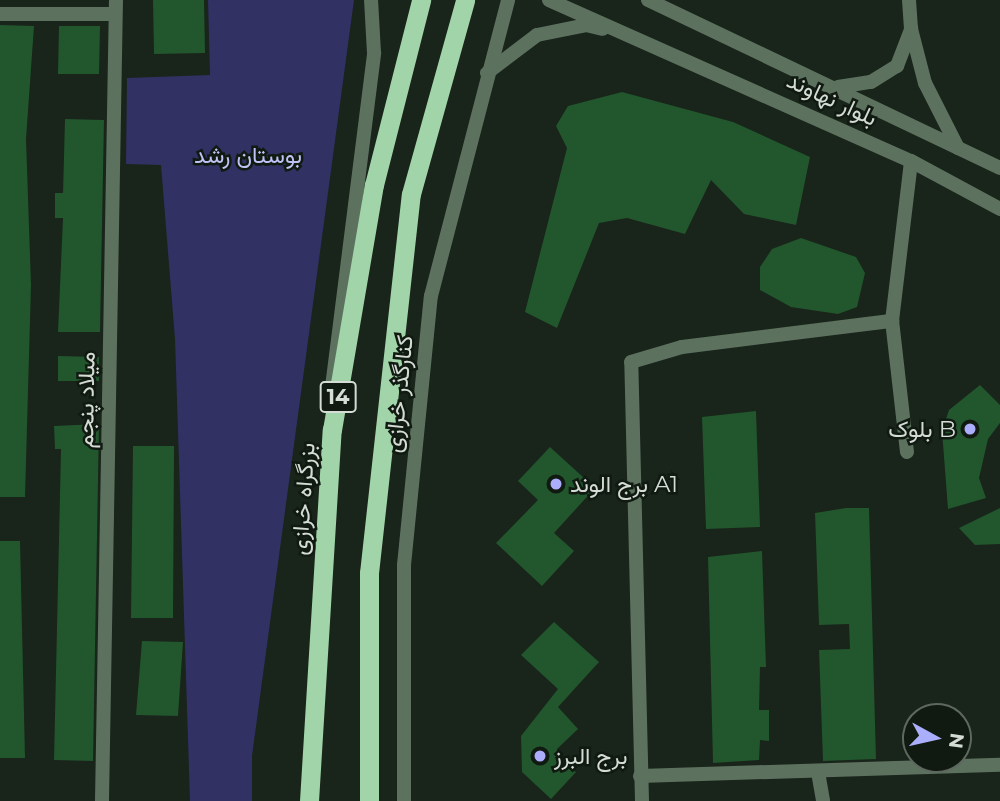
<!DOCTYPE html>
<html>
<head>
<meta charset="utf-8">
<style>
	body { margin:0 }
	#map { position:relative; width:1000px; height:801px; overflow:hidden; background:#19241a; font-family:Montserrat,Vazirmatn,sans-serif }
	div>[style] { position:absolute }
	.green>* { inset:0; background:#313163 }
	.building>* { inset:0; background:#22562d }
	.minor>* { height:14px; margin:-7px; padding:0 7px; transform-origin:7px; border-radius:7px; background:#5c725f }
	.tertiary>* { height:14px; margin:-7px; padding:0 7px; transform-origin:7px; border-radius:7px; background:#5c725f }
	.trunk>* { height:19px; margin:-9.5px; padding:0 9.5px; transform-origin:9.5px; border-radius:9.5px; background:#a2d4a9 }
	.dots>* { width:19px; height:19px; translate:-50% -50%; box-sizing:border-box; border:4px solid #101a11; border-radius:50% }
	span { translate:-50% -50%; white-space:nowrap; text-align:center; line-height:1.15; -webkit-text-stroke:5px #101a11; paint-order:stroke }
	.shield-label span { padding:2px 5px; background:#101a11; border:2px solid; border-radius:5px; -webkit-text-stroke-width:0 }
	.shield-label { font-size:21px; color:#d4dcd5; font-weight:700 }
	.street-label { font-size:23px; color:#d4dcd5 }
	.park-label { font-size:23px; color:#bfc2f4 }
	.poi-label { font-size:23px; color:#d4dcd5 }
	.right { translate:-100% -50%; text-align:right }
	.left { translate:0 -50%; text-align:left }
	.north { position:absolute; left:902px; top:703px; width:70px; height:70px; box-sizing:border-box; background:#101a11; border:2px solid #5e685f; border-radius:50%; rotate:98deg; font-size:19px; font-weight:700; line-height:28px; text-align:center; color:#d4dcd5 }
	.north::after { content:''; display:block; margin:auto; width:24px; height:32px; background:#abaffb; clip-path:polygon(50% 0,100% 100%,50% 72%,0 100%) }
</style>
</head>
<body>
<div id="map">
	<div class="green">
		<i style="clip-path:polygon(208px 0,354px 0,252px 756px,252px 801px,190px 801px,175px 339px,161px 165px,126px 164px,127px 78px,210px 75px)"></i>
	</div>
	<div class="building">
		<i style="clip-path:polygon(153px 0,204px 0,205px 53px,154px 54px)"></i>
		<i style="clip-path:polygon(0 25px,34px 26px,26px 139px,31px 285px,25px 497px,0 497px)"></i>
		<i style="clip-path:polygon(59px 26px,100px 26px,99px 74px,58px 74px)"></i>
		<i style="clip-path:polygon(622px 92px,733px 122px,810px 157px,796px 225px,744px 214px,711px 180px,685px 234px,627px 218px,599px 223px,557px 328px,525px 312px,567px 148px,556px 126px,568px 106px)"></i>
		<i style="clip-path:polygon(65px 119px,104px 120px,100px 332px,58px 332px,63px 218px,55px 218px,55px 193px,63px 193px)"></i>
		<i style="clip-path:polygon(801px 238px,856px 257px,865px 273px,857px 307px,838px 314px,791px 307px,760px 290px,760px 267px,772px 249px)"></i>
		<i style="clip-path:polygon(58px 356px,99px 357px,99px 381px,58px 381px)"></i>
		<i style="clip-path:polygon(980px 385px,1000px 405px,1000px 423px,988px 439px,979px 478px,986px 498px,948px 509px,942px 431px,949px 410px)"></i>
		<i style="clip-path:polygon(756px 411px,760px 527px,706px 529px,702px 417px)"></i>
		<i style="clip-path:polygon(99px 424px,93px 761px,54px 760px,61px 449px,55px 449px,54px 426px)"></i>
		<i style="clip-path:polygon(133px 446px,174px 446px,173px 618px,131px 618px)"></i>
		<i style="clip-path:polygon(550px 447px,595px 488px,554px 533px,574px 551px,542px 586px,496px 543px,538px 500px,518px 481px)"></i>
		<i style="clip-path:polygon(846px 508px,869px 508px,876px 759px,823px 761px,819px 650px,850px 649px,849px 624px,819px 625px,815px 513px)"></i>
		<i style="clip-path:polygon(1000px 508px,1000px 544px,975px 545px,959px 528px)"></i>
		<i style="clip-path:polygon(0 541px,20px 541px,25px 758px,0 758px)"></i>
		<i style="clip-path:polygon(762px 551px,766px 667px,760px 667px,759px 710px,769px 710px,769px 741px,760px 740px,759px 760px,713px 763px,708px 557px)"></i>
		<i style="clip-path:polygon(554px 622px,599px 662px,558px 707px,578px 729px,557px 749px,559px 763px,576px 772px,551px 799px,522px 772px,521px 736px,558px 689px,521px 655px)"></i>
		<i style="clip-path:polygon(142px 641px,183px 642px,178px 716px,136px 715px)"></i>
	</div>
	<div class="minor">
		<i style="left:909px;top:0;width:29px;rotate:86deg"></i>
		<i style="left:0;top:14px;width:115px"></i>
		<i style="left:838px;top:87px;width:33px;rotate:-9deg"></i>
		<i style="left:871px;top:82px;width:31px;rotate:-32deg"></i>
		<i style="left:897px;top:66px;width:40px;rotate:-69deg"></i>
		<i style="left:911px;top:29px;width:56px;rotate:75.5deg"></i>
		<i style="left:925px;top:83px;width:73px;rotate:63.1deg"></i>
		<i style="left:907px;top:452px;width:132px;rotate:-96.5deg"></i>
		<i style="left:892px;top:321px;width:161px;rotate:-83.2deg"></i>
		<i style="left:818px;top:772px;width:29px;rotate:80deg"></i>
		<i style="left:640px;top:776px;width:360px;rotate:-1.8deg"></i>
		<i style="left:102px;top:801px;width:801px;rotate:-89deg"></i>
		<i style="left:642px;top:801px;width:439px;rotate:-91.4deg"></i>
		<i style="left:631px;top:362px;width:53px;rotate:-16.4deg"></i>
		<i style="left:682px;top:347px;width:212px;rotate:-7.1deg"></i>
	</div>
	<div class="tertiary">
		<i style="left:549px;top:0;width:396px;rotate:24deg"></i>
		<i style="left:911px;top:161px;width:101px;rotate:28.3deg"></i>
		<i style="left:648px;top:0;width:390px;rotate:25.5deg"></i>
		<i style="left:487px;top:73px;width:63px;rotate:-37.2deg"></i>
		<i style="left:537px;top:35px;width:50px;rotate:-11.5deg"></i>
		<i style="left:586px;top:25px;width:17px;rotate:13deg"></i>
		<i style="left:332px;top:387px;width:337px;rotate:-82.8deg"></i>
		<i style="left:374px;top:53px;width:53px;rotate:-93.2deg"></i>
		<i style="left:404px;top:801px;width:236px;rotate:-90deg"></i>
		<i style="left:404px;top:565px;width:270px;rotate:-84.3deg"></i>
		<i style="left:431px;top:296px;width:306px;rotate:-75.4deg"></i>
	</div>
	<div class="trunk">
		<i style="left:309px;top:801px;width:372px;rotate:-86.5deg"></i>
		<i style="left:332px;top:430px;width:249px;rotate:-80.3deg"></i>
		<i style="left:374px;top:185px;width:191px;rotate:-75.7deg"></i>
		<i style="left:369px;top:801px;width:228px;rotate:-90deg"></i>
		<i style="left:369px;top:573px;width:381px;rotate:-83.7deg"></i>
		<i style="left:411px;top:194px;width:201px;rotate:-74.4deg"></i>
	</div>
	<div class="dots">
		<i style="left:970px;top:429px;background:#abaffb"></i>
		<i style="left:556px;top:484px;background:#abaffb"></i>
		<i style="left:540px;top:756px;background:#abaffb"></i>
	</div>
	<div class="shield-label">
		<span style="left:338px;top:397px">14</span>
	</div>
	<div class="street-label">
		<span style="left:832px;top:99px;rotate:25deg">بلوار نهاوند</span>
		<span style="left:399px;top:394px;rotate:-84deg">کنارگذر خرازی</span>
		<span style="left:86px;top:400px;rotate:-89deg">میلاد پنجم</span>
		<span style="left:303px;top:499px;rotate:-86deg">بزرگراه خرازی</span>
	</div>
	<div class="park-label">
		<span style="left:248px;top:155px">بوستان رشد</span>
	</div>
	<div class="poi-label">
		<span class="right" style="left:956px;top:429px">بلوک B</span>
		<span class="left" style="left:570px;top:484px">برج الوند A1</span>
		<span class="left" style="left:554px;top:756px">برج البرز</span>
	</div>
	<div class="north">N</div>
</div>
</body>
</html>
